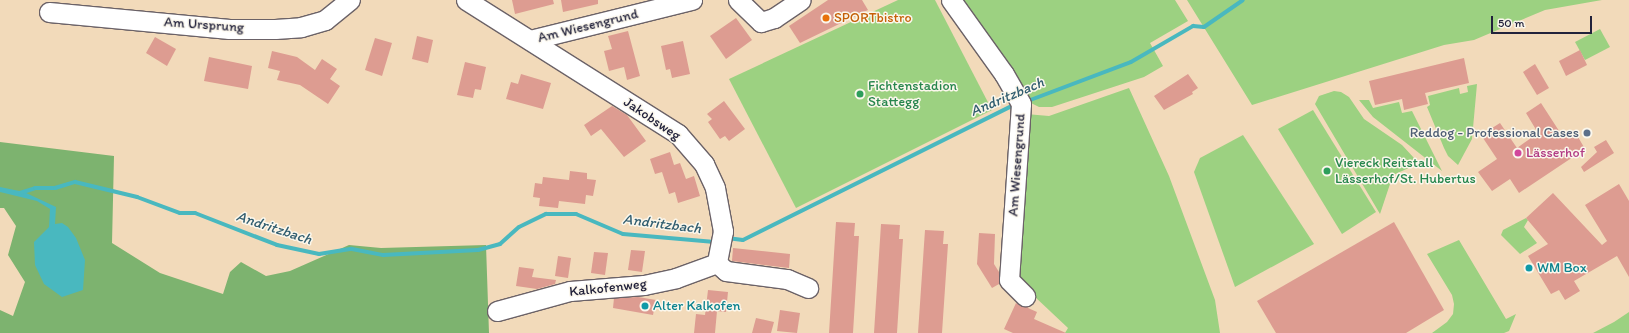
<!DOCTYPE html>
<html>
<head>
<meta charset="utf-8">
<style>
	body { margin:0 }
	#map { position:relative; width:1629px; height:333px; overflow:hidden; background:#f2daba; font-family:Itim,sans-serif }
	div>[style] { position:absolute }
	.green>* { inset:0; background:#9cd181 }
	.forest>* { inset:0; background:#7db36f }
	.water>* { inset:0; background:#49b8bf }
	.stream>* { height:4px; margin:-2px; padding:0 2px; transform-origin:2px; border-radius:2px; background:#49b8bf }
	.building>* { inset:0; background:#dd9c91 }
	.roads { filter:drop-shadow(1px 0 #6b6267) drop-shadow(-1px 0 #6b6267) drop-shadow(0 1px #6b6267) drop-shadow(0 -1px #6b6267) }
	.minor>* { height:19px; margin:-9.5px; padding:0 9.5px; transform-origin:9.5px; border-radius:9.5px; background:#fff }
	.dots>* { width:11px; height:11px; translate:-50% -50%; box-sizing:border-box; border:2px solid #fbf7ec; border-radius:50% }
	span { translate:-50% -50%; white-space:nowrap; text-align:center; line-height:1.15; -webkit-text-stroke:3px #fbf7ec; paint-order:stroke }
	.food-label { font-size:14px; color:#c56008 }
	.left { translate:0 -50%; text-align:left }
	.street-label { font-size:14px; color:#22223b }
	.leisure-label { font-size:14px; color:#27864d }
	.service-label { font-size:14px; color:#4e5e75 }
	.right { translate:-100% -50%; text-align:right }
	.hotel-label { font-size:14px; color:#b23c85 }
	.culture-label { font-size:14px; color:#0d838f }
	.water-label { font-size:15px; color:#325e70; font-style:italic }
	.scale { position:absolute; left:1491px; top:16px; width:101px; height:18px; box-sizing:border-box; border:2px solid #22223b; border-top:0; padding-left:5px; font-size:12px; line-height:14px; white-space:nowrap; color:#22223b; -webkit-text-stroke:3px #fbf7ec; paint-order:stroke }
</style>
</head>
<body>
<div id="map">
	<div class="green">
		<i style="clip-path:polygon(898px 0,935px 0,992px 110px,796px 208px,729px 79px)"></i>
		<i style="clip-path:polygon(954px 0,1175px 0,1188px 21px,1150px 43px,1163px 66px,1144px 77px,1052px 107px,1039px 107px,1023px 99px)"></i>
		<i style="clip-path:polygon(1187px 0,1602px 0,1545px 10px,1474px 40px,1444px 45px,1252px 105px)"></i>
		<i style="clip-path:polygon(1600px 29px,1610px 47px,1585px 60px,1575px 42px)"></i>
		<i style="clip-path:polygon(1477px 84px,1472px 139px,1458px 165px,1448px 156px,1444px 148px,1427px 107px,1430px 105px,1428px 96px,1459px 88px,1460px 94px,1468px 92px,1467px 86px)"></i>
		<i style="clip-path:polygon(1129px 88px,1169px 176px,1215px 300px,1220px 333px,1065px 333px,1068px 328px,1017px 280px,1026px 114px,1049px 116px)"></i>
		<i style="clip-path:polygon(1334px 91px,1341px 92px,1349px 97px,1364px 119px,1402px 145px,1414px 158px,1411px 167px,1393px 175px,1380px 214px,1315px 104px,1319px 96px)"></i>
		<i style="clip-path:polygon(1359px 100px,1369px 100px,1373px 108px,1399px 102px,1402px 113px,1412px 111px,1442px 171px,1373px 117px)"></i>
		<i style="clip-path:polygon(1313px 110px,1376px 212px,1342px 234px,1278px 129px)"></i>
		<i style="clip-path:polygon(1243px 135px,1314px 244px,1235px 287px,1194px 172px,1200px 158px)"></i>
		<i style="clip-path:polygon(1526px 218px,1528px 220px,1524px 227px,1537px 243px,1520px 254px,1501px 235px,1503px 230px)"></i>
		<i style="clip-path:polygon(1459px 240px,1506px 319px,1516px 314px,1509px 331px,1504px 333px,1432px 333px,1447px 322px,1453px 314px,1454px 304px,1452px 295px,1427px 254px)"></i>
		<i style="clip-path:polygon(1629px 312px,1629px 333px,1593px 333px,1614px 322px)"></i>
	</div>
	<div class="forest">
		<i style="clip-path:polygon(0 142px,114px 156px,112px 243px,160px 273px,223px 294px,230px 272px,241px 262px,266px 276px,290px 271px,349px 245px,381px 248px,486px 245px,489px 333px,0 333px,0 310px,13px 316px,25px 282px,8px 255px,16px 226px,4px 208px,0 208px)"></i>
	</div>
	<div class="water">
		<i style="clip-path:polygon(0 187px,24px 192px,56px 207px,55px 224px,62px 223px,68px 227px,76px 238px,85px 260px,83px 290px,62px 297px,44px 284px,35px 265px,34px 242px,49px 227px,50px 209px,37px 201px,0 192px)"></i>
	</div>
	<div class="stream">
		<i style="left:1025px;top:102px;width:113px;rotate:-20.7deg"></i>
		<i style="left:1131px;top:62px;width:72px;rotate:-30.1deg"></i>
		<i style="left:1193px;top:26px;width:11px;rotate:5deg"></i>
		<i style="left:1204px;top:27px;width:47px;rotate:-34.7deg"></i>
		<i style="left:20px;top:193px;width:16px;rotate:-18deg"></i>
		<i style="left:35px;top:188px;width:20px"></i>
		<i style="left:55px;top:188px;width:21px;rotate:-17deg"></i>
		<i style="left:75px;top:182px;width:64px;rotate:13.6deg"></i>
		<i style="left:137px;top:197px;width:46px;rotate:20.4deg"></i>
		<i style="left:180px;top:213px;width:15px"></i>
		<i style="left:195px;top:213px;width:88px;rotate:21.3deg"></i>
		<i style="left:277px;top:245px;width:43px;rotate:12.1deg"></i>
		<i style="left:319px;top:254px;width:33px;rotate:-9deg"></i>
		<i style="left:352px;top:249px;width:32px;rotate:11deg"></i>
		<i style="left:383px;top:255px;width:95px;rotate:-3deg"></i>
		<i style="left:478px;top:250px;width:23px;rotate:-15deg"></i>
		<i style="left:500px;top:244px;width:25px;rotate:-42deg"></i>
		<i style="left:519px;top:227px;width:30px;rotate:-26deg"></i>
		<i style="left:546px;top:214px;width:30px"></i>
		<i style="left:576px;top:214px;width:51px;rotate:23.1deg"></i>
		<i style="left:623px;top:234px;width:92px;rotate:5deg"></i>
		<i style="left:727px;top:238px;width:16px;rotate:7deg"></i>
		<i style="left:743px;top:240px;width:305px;rotate:-26.5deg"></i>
	</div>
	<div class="building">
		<i style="clip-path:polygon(512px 0,553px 0,554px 4px,515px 14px)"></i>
		<i style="clip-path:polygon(561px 0,598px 0,598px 4px,563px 12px)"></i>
		<i style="clip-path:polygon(828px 0,862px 0,868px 10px,800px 43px,789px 26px)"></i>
		<i style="clip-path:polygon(736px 18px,752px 40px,726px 59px,710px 36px)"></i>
		<i style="clip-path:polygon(628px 31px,640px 76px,627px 80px,624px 67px,609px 71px,604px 51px,612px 49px,608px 36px)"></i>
		<i style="clip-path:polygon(417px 36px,433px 40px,428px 63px,412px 59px)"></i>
		<i style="clip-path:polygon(155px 37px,176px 49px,167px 66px,146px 53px)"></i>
		<i style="clip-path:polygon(375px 38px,392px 43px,382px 76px,365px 70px)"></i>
		<i style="clip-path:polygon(683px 41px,690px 74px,672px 78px,670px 69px,666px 70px,661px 46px)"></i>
		<i style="clip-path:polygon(1580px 50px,1587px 65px,1566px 76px,1559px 61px)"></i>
		<i style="clip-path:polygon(272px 51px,297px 57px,315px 70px,322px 59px,337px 69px,330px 79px,340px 86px,328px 104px,300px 85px,277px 80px,280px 71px,268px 68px)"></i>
		<i style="clip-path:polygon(209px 57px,252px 66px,248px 89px,204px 81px)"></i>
		<i style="clip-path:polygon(1464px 58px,1469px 83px,1425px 93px,1428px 104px,1404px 110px,1402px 99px,1375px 105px,1369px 81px)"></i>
		<i style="clip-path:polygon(465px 62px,486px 67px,481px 90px,475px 89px,473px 98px,457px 95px)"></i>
		<i style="clip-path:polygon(1535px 64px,1549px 88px,1537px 95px,1523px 72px)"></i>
		<i style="clip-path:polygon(521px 74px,551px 83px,543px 109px,506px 99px,511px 82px,518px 84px)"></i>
		<i style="clip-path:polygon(1188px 74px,1198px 88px,1192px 92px,1193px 94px,1164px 110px,1154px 96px)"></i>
		<i style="clip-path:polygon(724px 101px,745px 129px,729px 141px,725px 136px,720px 139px,708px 122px,712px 119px,707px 114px)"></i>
		<i style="clip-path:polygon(1541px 103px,1563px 137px,1574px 130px,1585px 149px,1519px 193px,1510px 179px,1492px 191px,1478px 172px,1497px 159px,1481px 135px,1500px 123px,1517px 148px,1538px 133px,1526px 113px)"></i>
		<i style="clip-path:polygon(612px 106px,627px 115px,646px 141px,624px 157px,601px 129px,591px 136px,584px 125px)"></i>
		<i style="clip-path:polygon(1606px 140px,1614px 153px,1584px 172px,1581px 167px,1597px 152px,1594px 147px)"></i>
		<i style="clip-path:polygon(670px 152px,674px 165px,680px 163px,686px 179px,694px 176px,700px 196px,678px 203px,675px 192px,669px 194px,662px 172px,655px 174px,650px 159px)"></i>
		<i style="clip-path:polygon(570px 171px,587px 173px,587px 179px,596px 180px,593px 196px,586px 195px,585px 204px,559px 201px,558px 208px,539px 206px,540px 198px,533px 197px,535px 183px,542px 184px,543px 177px,569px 180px)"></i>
		<i style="clip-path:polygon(1619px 184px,1629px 201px,1629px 277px,1617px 256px,1574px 281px,1580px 291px,1565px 300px,1559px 290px,1551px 294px,1528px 256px,1548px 244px,1526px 218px,1553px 193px,1602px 245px,1607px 241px,1585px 205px)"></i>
		<i style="clip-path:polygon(836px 222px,855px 223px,854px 236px,859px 236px,853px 333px,829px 333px)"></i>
		<i style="clip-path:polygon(1394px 222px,1444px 310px,1406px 333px,1276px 333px,1257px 301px)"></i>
		<i style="clip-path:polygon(881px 224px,900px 225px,899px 239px,903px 239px,897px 333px,874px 333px)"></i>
		<i style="clip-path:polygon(925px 230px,944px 231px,943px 244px,948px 244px,942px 333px,918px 333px)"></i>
		<i style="clip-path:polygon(979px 233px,995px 234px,994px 264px,999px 272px,999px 284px,992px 288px,977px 264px)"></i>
		<i style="clip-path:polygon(733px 248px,790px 254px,789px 268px,732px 261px)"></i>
		<i style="clip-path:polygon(631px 250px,645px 251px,642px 272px,628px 270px)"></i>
		<i style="clip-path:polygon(594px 252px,608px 253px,605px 275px,591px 273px)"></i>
		<i style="clip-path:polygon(558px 256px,571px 258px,568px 278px,555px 276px)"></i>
		<i style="clip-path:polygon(519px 267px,534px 269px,532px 277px,556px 280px,555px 284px,537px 289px,516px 286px)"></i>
		<i style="clip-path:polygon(708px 290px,728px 292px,726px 312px,717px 311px,715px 333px,694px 333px,696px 314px,705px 315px)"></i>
		<i style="clip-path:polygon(638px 297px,656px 300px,653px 315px,613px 308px,614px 298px)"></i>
		<i style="clip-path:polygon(1016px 303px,1023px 307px,1029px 306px,1028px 308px,1037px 312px,1034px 319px,1066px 333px,1013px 333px,1004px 329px)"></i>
		<i style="clip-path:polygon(780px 310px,800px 313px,797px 333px,777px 331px)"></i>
		<i style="clip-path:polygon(756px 318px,774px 322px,771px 333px,752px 333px)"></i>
	</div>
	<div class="roads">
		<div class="minor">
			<i style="left:466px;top:0;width:251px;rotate:32.3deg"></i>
			<i style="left:678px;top:134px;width:40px;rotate:49deg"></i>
			<i style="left:704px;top:164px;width:26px;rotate:65deg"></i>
			<i style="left:715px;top:188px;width:44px;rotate:79.5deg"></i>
			<i style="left:723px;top:231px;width:33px;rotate:101deg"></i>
			<i style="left:738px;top:0;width:32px;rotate:44deg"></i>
			<i style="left:761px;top:22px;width:14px;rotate:-17deg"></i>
			<i style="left:774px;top:18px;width:32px;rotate:-34deg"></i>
			<i style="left:951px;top:0;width:91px;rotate:54.4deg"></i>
			<i style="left:1004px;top:74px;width:34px;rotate:60deg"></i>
			<i style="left:1021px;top:104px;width:176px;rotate:93.9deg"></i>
			<i style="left:1009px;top:280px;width:23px;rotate:45deg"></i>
			<i style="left:49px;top:12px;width:181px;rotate:5.4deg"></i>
			<i style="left:229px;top:29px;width:46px"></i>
			<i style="left:275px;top:29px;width:26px;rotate:-4deg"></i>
			<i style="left:301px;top:27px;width:25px;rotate:-16deg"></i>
			<i style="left:325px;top:20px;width:32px;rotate:-39deg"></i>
			<i style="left:530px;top:40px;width:167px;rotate:-13.9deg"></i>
			<i style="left:717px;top:263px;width:12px;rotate:42deg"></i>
			<i style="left:726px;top:271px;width:62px;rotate:7.5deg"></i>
			<i style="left:787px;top:279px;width:23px;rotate:23deg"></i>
			<i style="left:497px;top:311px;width:76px;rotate:-15.3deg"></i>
			<i style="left:570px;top:291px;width:74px;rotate:-4.6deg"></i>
			<i style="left:644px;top:285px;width:33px;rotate:-12deg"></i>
			<i style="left:676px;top:278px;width:44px;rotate:-20.1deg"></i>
		</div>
	</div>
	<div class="dots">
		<i style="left:826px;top:18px;background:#e8710a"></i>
		<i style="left:860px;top:94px;background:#2e9e5b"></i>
		<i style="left:1587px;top:133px;background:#5c6f8a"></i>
		<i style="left:1518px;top:153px;background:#d1479c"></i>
		<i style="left:1327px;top:171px;background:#2e9e5b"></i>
		<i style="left:1529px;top:268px;background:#0f9aa8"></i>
		<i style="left:645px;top:306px;background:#0f9aa8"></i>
	</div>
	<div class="food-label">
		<span class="left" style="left:834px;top:18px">SPORTbistro</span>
	</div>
	<div class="street-label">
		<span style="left:204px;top:25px;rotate:4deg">Am Ursprung</span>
		<span style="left:588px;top:26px;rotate:-14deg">Am Wiesengrund</span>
		<span style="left:652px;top:119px;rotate:34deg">Jakobsweg</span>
		<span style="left:1017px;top:165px;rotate:-86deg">Am Wiesengrund</span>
		<span style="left:608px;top:288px;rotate:-6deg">Kalkofenweg</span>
	</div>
	<div class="leisure-label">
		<span class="left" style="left:868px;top:94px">Fichtenstadion<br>Stattegg</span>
		<span class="left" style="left:1335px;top:171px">Viereck Reitstall<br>Lässerhof/St. Hubertus</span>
	</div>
	<div class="service-label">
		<span class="right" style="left:1579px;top:133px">Reddog - Professional Cases</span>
	</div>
	<div class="hotel-label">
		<span class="left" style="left:1526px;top:153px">Lässerhof</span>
	</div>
	<div class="culture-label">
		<span class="left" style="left:1537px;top:268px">WM Box</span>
		<span class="left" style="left:653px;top:306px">Alter Kalkofen</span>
	</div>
	<div class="water-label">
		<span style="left:1007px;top:97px;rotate:-23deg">Andritzbach</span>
		<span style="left:662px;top:224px;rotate:7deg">Andritzbach</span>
		<span style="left:274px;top:228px;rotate:18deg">Andritzbach</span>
	</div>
	<div class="scale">50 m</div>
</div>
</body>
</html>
